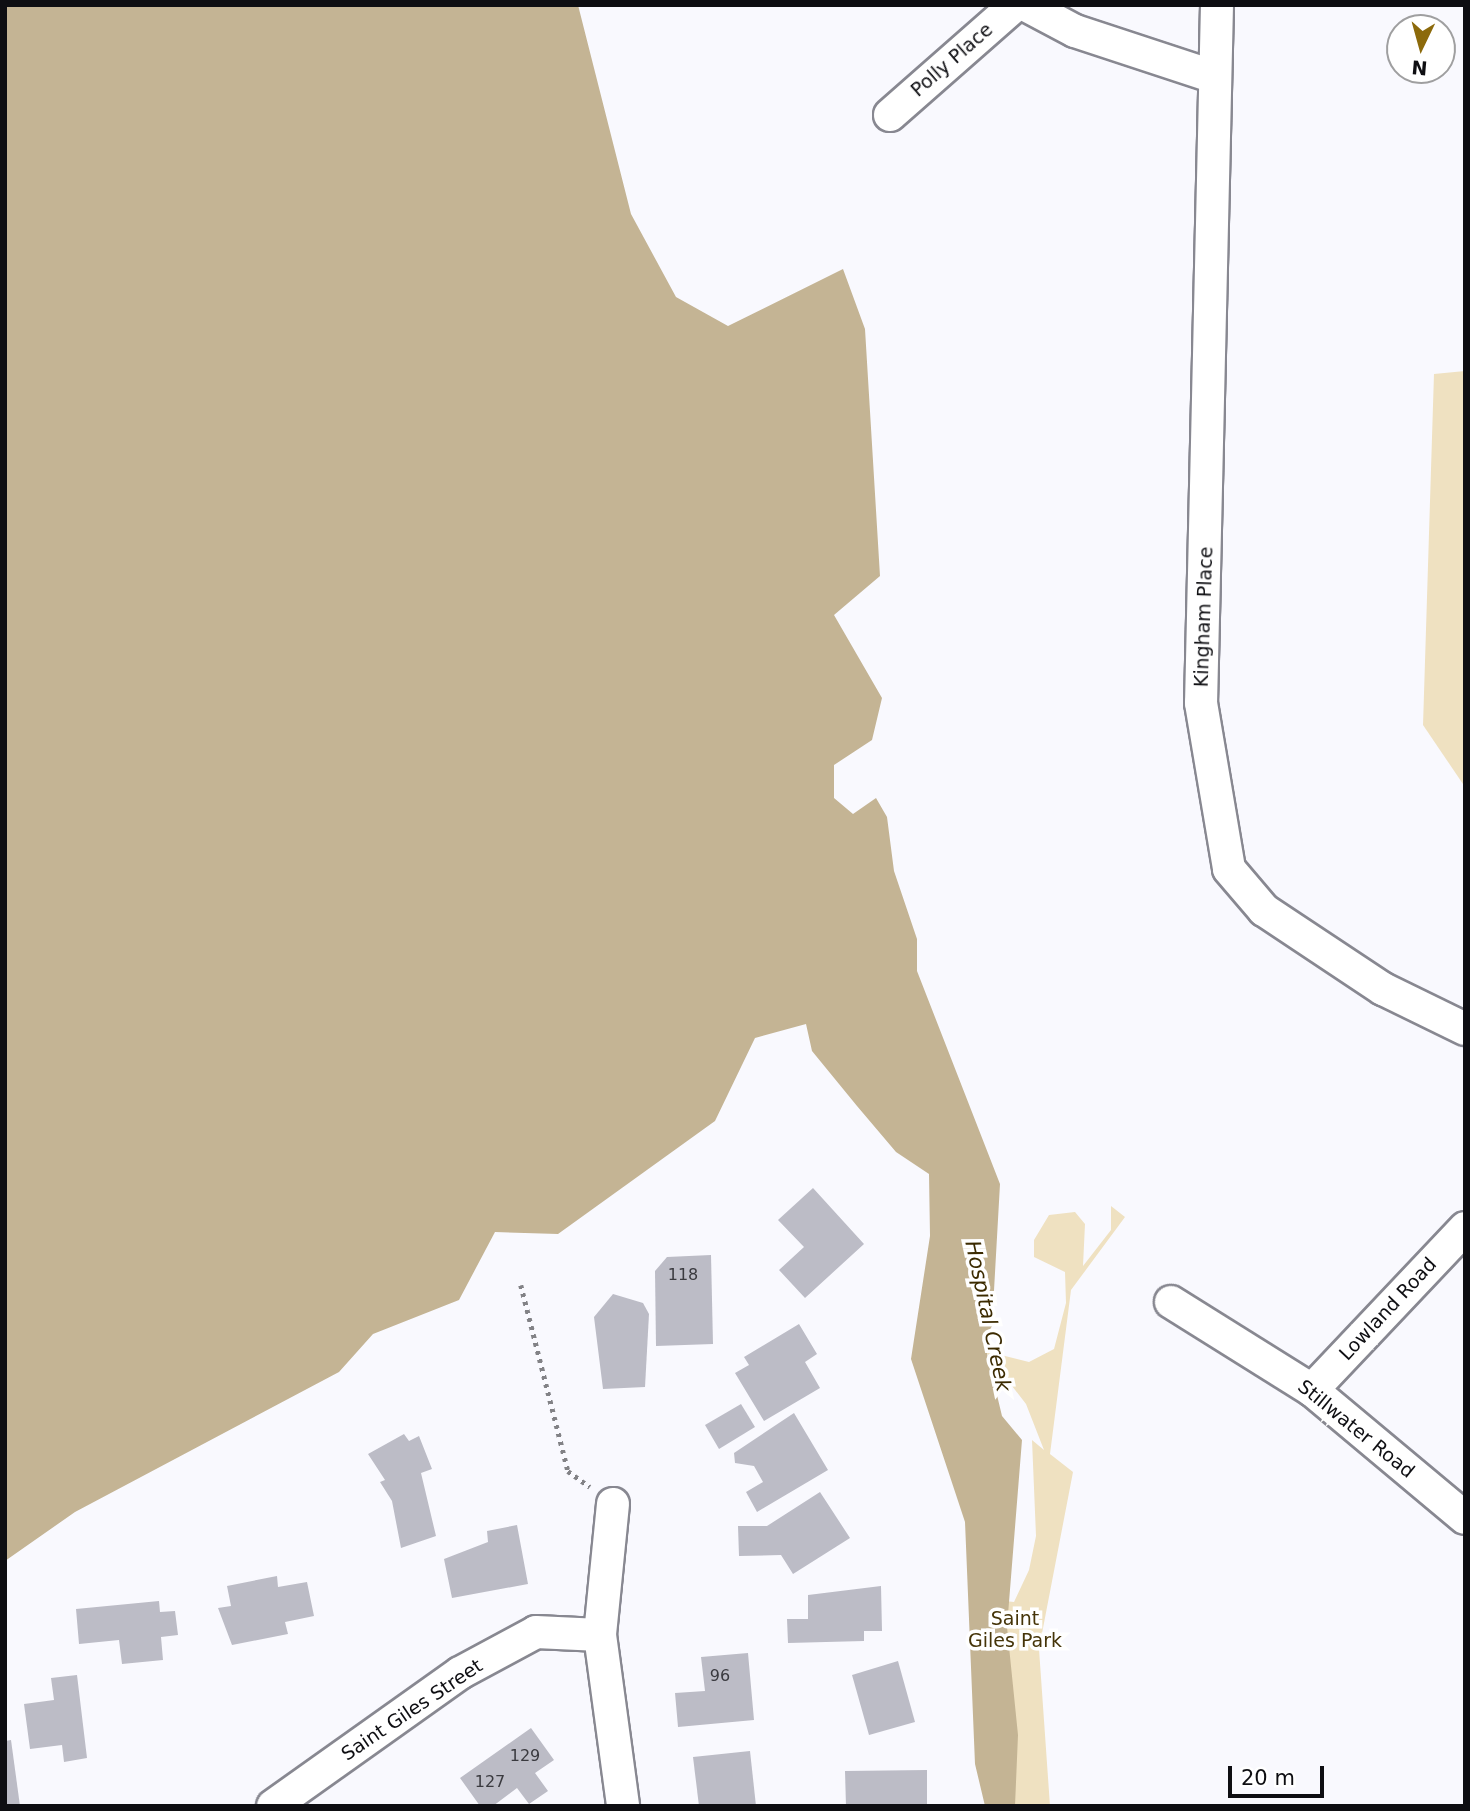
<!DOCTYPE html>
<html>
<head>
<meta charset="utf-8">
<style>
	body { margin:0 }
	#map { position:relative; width:1470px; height:1811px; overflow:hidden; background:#f9f9fe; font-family:"DejaVu Sans",sans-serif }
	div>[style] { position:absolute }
	.green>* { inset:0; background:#efe1c1 }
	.water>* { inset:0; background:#c4b494 }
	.building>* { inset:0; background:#bcbcc6 }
	.path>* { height:4.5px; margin-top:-2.25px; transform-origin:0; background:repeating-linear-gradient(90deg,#828286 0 3.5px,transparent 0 8.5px) }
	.roads { filter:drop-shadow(2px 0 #888891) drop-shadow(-2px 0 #888891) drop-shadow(0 2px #888891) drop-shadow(0 -2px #888891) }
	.street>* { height:32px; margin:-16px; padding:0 16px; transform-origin:16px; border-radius:16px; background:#fff }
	span { translate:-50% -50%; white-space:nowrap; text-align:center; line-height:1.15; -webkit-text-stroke:7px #fff; paint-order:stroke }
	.number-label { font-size:16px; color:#3a3a3f }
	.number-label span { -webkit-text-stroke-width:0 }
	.street-label { font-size:19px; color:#0e0e12 }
	.park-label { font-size:19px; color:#453408 }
	.water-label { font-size:21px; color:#3b2a00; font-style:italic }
	.frame { position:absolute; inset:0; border:7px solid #0e0e12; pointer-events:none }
	.north { position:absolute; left:1386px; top:14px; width:70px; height:70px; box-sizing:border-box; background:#fff; border:2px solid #9f9fa0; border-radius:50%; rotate:185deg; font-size:19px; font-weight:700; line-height:28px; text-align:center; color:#0e0e12 }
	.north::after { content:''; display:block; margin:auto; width:24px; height:32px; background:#8c6a0b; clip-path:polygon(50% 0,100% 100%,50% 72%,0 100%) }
	.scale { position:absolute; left:1228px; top:1766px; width:96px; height:32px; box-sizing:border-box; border:4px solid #0e0e12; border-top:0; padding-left:9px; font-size:21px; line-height:24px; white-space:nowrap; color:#0e0e12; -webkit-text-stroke:5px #fff; paint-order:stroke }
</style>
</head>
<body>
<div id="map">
	<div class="green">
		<i style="clip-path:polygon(1465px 371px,1465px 787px,1423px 725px,1434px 374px)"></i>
		<i style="clip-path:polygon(1111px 1206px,1125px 1217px,1071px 1290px,1050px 1454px,1073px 1472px,1039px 1649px,1050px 1806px,1015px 1806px,1005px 1601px,1014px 1602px,1029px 1570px,1036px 1536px,1032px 1440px,1044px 1450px,1026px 1404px,985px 1351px,1029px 1362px,1054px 1349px,1066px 1303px,1065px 1272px,1034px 1257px,1034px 1240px,1049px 1215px,1075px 1212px,1085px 1224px,1083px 1266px,1111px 1230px)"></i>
	</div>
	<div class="water">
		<i style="clip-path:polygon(5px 5px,578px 5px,631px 214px,676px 297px,728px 326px,843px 269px,865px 329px,880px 576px,834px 615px,882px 698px,872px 740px,834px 765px,834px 798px,853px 814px,876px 798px,887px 817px,894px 871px,917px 939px,917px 971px,1000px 1184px,992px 1326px,984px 1341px,1002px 1416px,1022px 1440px,1007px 1627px,1018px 1735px,1015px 1806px,985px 1806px,975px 1764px,965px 1522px,911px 1359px,930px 1236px,929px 1174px,896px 1152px,857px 1106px,812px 1051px,806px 1024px,755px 1038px,715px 1121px,558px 1234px,495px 1232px,459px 1300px,373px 1334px,339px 1372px,75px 1512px,5px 1561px)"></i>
	</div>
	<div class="building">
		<i style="clip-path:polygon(813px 1188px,864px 1244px,805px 1298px,779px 1270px,804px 1247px,778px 1220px)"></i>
		<i style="clip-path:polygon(711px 1255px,713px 1344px,656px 1346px,655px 1271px,667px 1257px)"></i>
		<i style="clip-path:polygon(613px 1294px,643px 1303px,649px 1314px,645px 1387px,603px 1389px,594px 1317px)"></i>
		<i style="clip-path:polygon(799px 1324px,817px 1354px,805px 1362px,820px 1388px,764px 1421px,735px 1373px,749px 1365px,744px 1357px)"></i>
		<i style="clip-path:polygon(741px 1404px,755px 1427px,719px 1449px,705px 1425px)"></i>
		<i style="clip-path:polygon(794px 1413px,828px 1470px,757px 1512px,746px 1492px,763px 1482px,754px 1466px,735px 1463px,734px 1453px)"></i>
		<i style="clip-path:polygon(404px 1434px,409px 1441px,419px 1436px,432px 1469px,421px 1473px,436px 1536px,401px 1548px,392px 1501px,380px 1482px,385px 1480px,368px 1454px)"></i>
		<i style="clip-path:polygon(820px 1492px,850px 1538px,793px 1574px,781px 1555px,739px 1556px,738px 1526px,767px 1526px)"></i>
		<i style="clip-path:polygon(517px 1525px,528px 1584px,452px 1598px,444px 1559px,488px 1542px,487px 1531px)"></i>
		<i style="clip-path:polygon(277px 1576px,278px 1587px,307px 1582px,314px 1616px,285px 1622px,288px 1634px,232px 1645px,218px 1608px,231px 1606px,227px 1586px)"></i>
		<i style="clip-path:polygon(881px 1586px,882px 1631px,864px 1631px,864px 1641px,788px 1643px,787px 1619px,808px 1619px,808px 1595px)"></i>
		<i style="clip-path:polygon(159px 1601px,160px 1612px,175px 1611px,178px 1635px,161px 1637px,163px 1660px,122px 1664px,119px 1640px,79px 1644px,76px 1609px)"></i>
		<i style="clip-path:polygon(748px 1653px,754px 1720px,678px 1727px,675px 1693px,705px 1691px,701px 1657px)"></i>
		<i style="clip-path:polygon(898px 1661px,915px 1722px,869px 1735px,852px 1675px)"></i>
		<i style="clip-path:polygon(77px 1675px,87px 1758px,64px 1762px,62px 1745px,30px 1749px,24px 1704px,54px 1700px,51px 1678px)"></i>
		<i style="clip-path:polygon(531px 1728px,554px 1760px,535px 1773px,548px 1791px,529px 1804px,517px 1788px,493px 1806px,480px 1806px,460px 1778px)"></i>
		<i style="clip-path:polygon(11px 1740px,20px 1806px,5px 1806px,5px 1741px)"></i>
		<i style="clip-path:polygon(750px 1751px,756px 1806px,699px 1806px,693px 1757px)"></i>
		<i style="clip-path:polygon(927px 1770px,927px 1806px,846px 1806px,845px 1771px)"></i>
	</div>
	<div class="path">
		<i style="left:521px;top:1285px;width:192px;rotate:75.8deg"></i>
		<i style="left:568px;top:1471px;width:27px;rotate:36deg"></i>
	</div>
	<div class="roads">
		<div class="street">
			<i style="left:1026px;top:5px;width:55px;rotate:28deg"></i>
			<i style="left:1075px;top:31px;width:144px;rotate:18.2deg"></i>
			<i style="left:1217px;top:5px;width:698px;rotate:91.31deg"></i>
			<i style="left:1201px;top:703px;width:168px;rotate:80.4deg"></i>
			<i style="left:1229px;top:869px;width:54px;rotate:49.5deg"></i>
			<i style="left:1264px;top:910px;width:143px;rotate:33.6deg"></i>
			<i style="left:1383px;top:989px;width:91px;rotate:26deg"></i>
			<i style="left:890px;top:115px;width:167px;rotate:-41.3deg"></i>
			<i style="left:1171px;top:1302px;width:166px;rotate:32deg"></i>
			<i style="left:1312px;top:1390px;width:199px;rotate:39.9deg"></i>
			<i style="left:1312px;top:1390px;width:223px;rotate:-46.6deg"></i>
			<i style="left:613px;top:1504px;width:132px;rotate:95.7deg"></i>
			<i style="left:600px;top:1635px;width:173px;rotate:82.3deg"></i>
			<i style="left:273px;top:1806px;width:229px;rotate:-35.4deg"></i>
			<i style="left:460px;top:1673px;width:86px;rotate:-28.3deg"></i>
			<i style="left:536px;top:1632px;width:64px;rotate:2.7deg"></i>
		</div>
	</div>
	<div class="number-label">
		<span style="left:683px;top:1275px">118</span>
		<span style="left:720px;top:1676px">96</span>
		<span style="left:525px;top:1756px">129</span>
		<span style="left:490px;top:1782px">127</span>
	</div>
	<div class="street-label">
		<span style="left:952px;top:60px;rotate:-41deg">Polly Place</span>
		<span style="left:1204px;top:617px;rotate:-88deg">Kingham Place</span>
		<span style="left:1388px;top:1309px;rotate:-47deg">Lowland Road</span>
		<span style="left:1356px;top:1429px;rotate:39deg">Stillwater Road</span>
		<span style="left:412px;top:1710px;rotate:-34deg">Saint Giles Street</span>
	</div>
	<div class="park-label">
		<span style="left:1015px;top:1630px">Saint<br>Giles Park</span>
	</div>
	<div class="water-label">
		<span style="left:988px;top:1316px;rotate:78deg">Hospital Creek</span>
	</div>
	<div class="frame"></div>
	<div class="north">N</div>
	<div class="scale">20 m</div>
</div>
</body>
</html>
